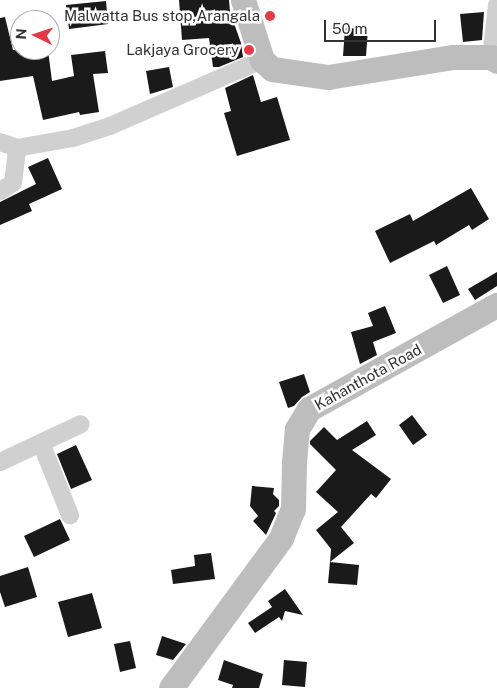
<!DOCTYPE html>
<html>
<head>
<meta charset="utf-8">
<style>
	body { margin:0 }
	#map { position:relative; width:497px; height:688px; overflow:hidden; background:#fff; font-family:"Public Sans",sans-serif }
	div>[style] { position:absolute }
	.building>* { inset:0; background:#1a1a1a }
	.minor>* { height:18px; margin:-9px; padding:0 9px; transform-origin:9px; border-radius:9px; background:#d0d0d0 }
	.secondary>* { height:25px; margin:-12.5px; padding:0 12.5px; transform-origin:12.5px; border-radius:12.5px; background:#bdbdbd }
	.dots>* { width:14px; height:14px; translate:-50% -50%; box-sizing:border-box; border:2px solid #fff; border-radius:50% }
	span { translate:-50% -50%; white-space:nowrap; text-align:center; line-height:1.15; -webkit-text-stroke:5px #fff; paint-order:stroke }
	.poi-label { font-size:15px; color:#333 }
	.right { translate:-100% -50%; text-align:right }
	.street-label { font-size:15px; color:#333 }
	.north { position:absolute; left:10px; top:10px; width:50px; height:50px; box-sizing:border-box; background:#fff; border:1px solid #adadad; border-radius:50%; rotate:274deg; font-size:14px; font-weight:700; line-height:20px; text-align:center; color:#333 }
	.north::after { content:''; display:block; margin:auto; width:18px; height:22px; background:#e63946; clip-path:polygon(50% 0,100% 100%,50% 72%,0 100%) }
	.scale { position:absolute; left:324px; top:20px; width:112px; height:22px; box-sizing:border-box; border:2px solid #333; border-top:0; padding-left:6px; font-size:15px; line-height:18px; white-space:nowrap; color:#333; -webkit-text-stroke:4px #fff; paint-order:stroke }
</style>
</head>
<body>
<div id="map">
	<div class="building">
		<i style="clip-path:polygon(179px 0,229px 0,230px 12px,241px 43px,243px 57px,219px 67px,213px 67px,209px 38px,182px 40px)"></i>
		<i style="clip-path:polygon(106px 1px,108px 24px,69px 29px,66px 5px)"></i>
		<i style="clip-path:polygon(484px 12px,482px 40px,463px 42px,460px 14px)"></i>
		<i style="clip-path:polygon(5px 17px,13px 50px,48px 50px,52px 81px,74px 76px,71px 55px,105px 51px,108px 73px,93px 74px,99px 112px,80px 115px,79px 112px,43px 120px,33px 76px,0 81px,0 18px)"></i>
		<i style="clip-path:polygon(345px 28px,368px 29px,366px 56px,343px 56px)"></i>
		<i style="clip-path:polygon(169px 67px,173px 87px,150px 94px,146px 71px)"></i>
		<i style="clip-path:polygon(253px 75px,261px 102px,277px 97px,290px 140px,237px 156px,224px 113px,231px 111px,225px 88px)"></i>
		<i style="clip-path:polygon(48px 158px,62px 189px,29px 204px,32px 211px,0 225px,0 202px,36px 184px,28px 167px)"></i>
		<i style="clip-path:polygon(471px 188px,489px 219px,472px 230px,469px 225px,436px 245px,434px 241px,390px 263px,375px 231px,410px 214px,413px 221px)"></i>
		<i style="clip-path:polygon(447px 266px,460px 295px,443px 303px,429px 275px)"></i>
		<i style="clip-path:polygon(497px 272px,497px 286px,475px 300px,468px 289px)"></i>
		<i style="clip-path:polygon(385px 306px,396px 333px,373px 342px,377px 355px,360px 364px,351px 332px,373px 326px,368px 313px)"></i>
		<i style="clip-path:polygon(304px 374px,310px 392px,302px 397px,294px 406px,288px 408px,279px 382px)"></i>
		<i style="clip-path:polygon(412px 415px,427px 435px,413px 445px,399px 425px)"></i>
		<i style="clip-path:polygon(367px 421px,376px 435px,352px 450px,391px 479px,376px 498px,371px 494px,341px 527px,354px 543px,330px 562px,331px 549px,316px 530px,338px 512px,316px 492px,336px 470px,310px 444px,310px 441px,324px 427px,337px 440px)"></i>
		<i style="clip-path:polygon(76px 445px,92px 480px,71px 489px,57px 454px)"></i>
		<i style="clip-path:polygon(252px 486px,274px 488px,273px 494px,279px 500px,279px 506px,274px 511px,276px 513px,266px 535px,253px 521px,258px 516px,250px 506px)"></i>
		<i style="clip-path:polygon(60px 519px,70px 540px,34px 557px,24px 536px)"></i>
		<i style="clip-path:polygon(211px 553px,215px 579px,173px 584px,171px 570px,195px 566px,194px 555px)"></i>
		<i style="clip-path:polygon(330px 562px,359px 565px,357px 585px,328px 583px)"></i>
		<i style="clip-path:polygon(28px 567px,37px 597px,5px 607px,0 592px,0 576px)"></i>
		<i style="clip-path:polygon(285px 589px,303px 615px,285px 611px,282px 621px,279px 617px,255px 633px,248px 623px,272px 607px,268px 601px)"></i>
		<i style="clip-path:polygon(92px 593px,102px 628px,68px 637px,58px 602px)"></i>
		<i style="clip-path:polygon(162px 636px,186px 644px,173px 660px,156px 655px)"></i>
		<i style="clip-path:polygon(130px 641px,136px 668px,120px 672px,114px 644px)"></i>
		<i style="clip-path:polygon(224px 660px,263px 674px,259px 688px,232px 688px,233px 685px,218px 680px)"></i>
		<i style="clip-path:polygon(284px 660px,307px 662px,305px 687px,282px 685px)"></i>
	</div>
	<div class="minor">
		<i style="left:491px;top:57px;width:52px;rotate:-83.4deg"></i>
		<i style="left:0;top:142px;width:18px;rotate:19deg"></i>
		<i style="left:17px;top:148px;width:57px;rotate:-10.1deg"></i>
		<i style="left:73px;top:138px;width:39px;rotate:-18deg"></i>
		<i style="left:110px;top:126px;width:166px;rotate:-23.5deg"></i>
		<i style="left:0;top:191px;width:15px;rotate:-32deg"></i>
		<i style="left:13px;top:183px;width:35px;rotate:-83deg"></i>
		<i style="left:41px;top:443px;width:78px;rotate:68.1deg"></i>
		<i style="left:0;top:462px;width:89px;rotate:-25.1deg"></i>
	</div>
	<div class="secondary">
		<i style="left:243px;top:0;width:63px;rotate:72.4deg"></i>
		<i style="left:262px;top:60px;width:13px;rotate:42deg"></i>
		<i style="left:272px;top:69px;width:57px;rotate:8.1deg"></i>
		<i style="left:328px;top:77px;width:127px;rotate:-9.1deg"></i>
		<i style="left:453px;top:57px;width:38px"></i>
		<i style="left:491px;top:57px;width:7px;rotate:34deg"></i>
		<i style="left:171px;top:688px;width:186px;rotate:-53.7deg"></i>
		<i style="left:281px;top:538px;width:31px;rotate:-68deg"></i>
		<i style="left:293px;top:509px;width:47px;rotate:-88.8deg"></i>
		<i style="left:294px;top:462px;width:33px;rotate:-85deg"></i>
		<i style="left:297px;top:429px;width:23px;rotate:-59deg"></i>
		<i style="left:309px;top:409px;width:215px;rotate:-29deg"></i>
	</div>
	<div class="dots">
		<i style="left:270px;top:16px;background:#e63946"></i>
		<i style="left:249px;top:50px;background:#e63946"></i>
	</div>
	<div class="poi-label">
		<span class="right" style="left:260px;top:16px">Malwatta Bus stop,Arangala</span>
		<span class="right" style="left:239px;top:50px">Lakjaya Grocery</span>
	</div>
	<div class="street-label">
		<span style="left:368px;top:377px;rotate:-29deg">Kahanthota Road</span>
	</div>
	<div class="north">N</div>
	<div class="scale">50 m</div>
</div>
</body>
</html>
